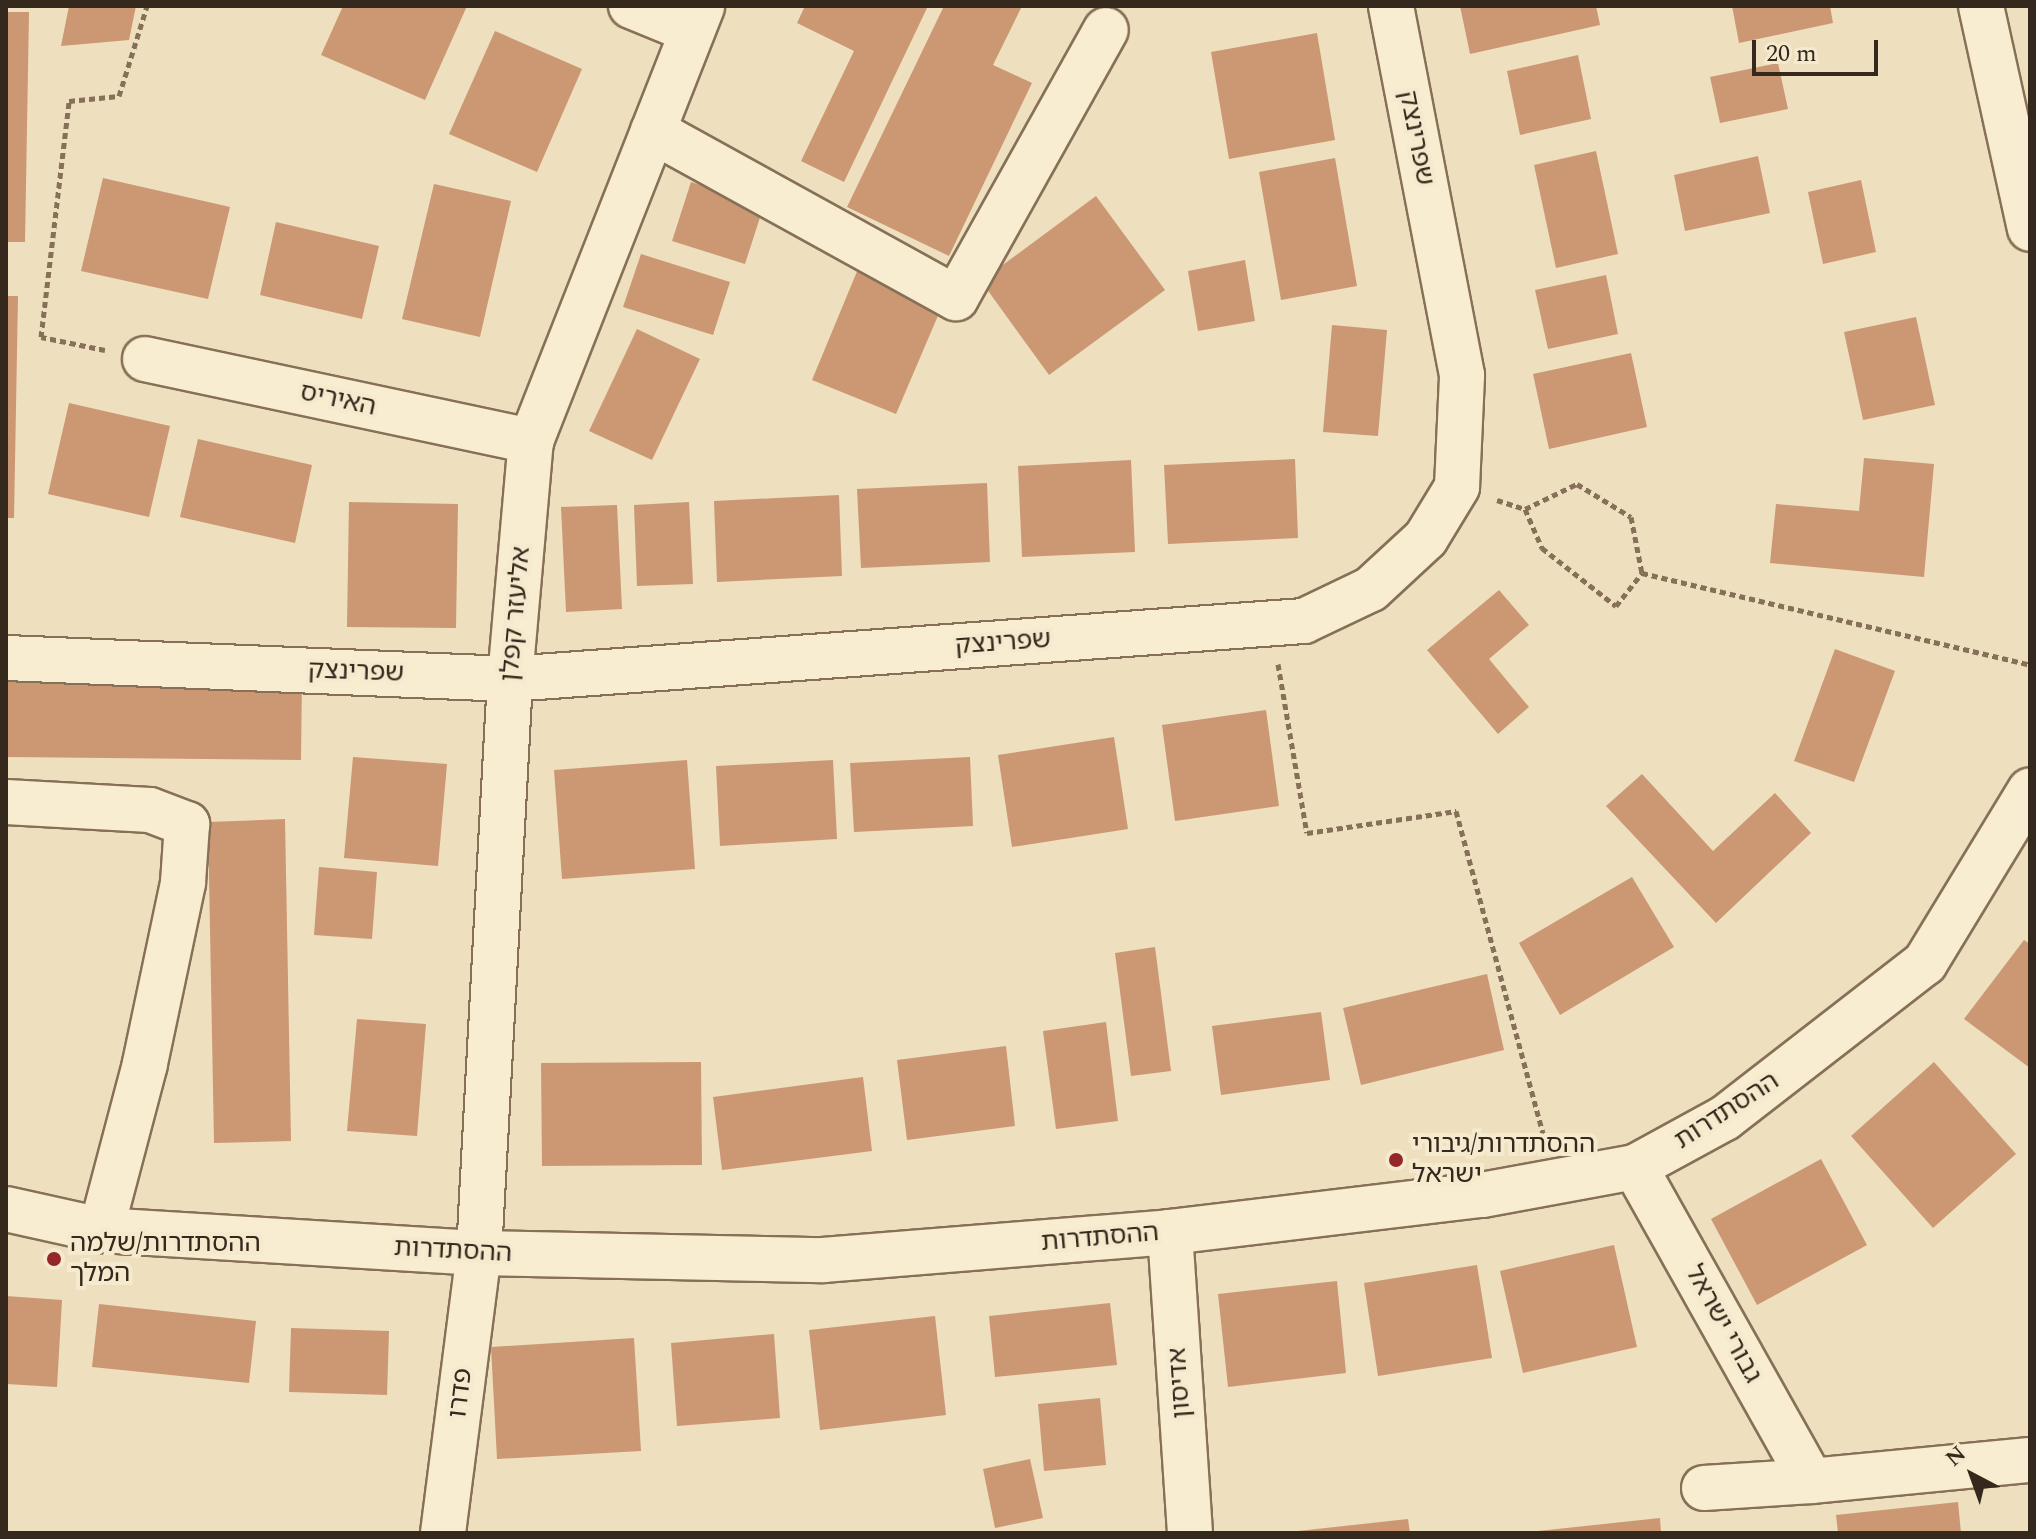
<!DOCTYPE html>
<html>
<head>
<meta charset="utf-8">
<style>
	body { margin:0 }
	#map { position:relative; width:2036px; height:1539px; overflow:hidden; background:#eedfbe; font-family:Spectral,"Noto Sans Hebrew",serif }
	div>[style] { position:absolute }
	.building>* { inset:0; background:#cc9874 }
	.path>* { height:5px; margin-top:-2.5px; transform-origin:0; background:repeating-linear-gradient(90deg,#867057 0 6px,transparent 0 10px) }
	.roads { filter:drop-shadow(2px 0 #867057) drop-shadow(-2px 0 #867057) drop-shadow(0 2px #867057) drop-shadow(0 -2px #867057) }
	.minor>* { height:44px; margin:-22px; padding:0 22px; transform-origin:22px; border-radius:22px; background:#f9edd1 }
	.dots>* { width:22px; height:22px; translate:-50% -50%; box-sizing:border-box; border:4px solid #f5eace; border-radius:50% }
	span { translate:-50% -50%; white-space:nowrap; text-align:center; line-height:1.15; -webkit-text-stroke:8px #f5eace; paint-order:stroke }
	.street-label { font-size:26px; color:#35281c }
	.poi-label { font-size:26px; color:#35281c }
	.left { translate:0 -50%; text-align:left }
	.frame { position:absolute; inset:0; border:8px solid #35281c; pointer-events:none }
	.north { position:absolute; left:1932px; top:1435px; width:80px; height:80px; -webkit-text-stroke:6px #f5eace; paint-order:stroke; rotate:319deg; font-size:22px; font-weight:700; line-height:32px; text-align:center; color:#35281c }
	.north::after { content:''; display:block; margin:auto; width:28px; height:36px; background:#35281c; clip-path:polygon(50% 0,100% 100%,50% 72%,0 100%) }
	.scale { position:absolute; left:1752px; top:40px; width:126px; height:36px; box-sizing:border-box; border:4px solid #35281c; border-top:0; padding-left:10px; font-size:24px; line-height:28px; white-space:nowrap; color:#35281c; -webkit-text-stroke:6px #f5eace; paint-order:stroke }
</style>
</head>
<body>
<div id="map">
	<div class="building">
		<i style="clip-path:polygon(69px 6px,136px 6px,129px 40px,61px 46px)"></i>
		<i style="clip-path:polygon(343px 6px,467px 6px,425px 100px,321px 55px)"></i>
		<i style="clip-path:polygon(805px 6px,928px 6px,844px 182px,801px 161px,854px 51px,797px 23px)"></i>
		<i style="clip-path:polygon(944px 6px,1022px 6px,993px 65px,1032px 83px,949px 256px,847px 207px)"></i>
		<i style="clip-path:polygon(1460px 6px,1596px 6px,1600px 25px,1470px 54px)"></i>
		<i style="clip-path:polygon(1732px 6px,1830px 6px,1833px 23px,1739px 43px)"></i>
		<i style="clip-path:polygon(6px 12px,29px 12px,25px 242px,6px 242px)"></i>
		<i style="clip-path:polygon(495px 31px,582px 69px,537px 172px,449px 134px)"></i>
		<i style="clip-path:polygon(1317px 33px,1335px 140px,1229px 159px,1211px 52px)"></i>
		<i style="clip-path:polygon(1578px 55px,1591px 119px,1520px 135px,1507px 71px)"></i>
		<i style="clip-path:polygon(1778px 63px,1788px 109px,1720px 123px,1710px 77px)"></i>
		<i style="clip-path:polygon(1596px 151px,1618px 254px,1556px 268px,1534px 165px)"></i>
		<i style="clip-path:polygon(1758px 156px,1770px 213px,1685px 231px,1674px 175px)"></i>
		<i style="clip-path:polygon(1335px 158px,1357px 286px,1281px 300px,1259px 172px)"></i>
		<i style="clip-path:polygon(103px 178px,230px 207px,208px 299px,81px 271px)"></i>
		<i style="clip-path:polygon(1861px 180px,1876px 252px,1823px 264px,1808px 192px)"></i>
		<i style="clip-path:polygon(691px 182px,764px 205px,745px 264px,672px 241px)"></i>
		<i style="clip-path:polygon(434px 184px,511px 201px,480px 337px,402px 319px)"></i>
		<i style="clip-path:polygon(1096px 196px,1165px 290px,1049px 375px,981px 281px)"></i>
		<i style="clip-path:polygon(276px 222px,379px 246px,362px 319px,260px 295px)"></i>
		<i style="clip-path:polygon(641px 254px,730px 282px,713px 335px,623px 307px)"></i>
		<i style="clip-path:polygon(1245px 260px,1255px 321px,1198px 331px,1188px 271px)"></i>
		<i style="clip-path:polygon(858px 269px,943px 304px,896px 414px,812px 380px)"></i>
		<i style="clip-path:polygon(1606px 275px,1618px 334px,1548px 349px,1535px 290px)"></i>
		<i style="clip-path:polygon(6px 296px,18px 296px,14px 518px,6px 518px)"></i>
		<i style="clip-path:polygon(1916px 317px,1935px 405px,1863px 420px,1844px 332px)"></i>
		<i style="clip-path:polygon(1332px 325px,1387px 330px,1378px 436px,1323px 432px)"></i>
		<i style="clip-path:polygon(637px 329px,700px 359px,652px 460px,589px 431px)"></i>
		<i style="clip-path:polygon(1631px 353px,1647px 427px,1549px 449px,1533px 374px)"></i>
		<i style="clip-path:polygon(69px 403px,170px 426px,149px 517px,48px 494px)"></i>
		<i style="clip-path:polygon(198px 439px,312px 465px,295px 543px,180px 517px)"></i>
		<i style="clip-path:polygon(1864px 458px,1934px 464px,1924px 577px,1770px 563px,1776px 504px,1859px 511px)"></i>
		<i style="clip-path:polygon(1295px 459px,1298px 538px,1168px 544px,1164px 465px)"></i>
		<i style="clip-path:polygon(1131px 460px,1135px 552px,1022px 557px,1018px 466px)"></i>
		<i style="clip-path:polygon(987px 483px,990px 562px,861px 568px,857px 489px)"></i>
		<i style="clip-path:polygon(839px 495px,842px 576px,717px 582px,714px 501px)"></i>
		<i style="clip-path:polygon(349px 502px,458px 504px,456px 628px,347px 627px)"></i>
		<i style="clip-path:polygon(689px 502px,693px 584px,637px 586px,634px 505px)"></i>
		<i style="clip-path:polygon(617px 505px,622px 609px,566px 612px,561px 507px)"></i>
		<i style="clip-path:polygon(1499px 590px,1529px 625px,1489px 659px,1529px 707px,1498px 734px,1427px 650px)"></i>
		<i style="clip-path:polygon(1835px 649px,1895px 671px,1854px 782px,1794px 761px)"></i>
		<i style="clip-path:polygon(6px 675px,302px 678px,301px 760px,6px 757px)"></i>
		<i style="clip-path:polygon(1266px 710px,1279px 806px,1175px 821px,1162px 725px)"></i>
		<i style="clip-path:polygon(1114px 737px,1128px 829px,1012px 847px,998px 755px)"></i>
		<i style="clip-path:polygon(353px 757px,447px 764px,438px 866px,344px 858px)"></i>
		<i style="clip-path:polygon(970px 757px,973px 826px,854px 832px,850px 763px)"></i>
		<i style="clip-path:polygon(687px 760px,695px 869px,562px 879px,554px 770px)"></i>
		<i style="clip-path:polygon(833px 760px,837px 839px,720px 846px,716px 766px)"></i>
		<i style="clip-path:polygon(1642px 774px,1713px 851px,1775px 793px,1811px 833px,1716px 923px,1606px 806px)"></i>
		<i style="clip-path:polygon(285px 819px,291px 1141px,214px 1143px,208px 822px)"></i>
		<i style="clip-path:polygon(319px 867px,377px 872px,372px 939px,314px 935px)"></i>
		<i style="clip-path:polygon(1632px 877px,1674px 947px,1560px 1015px,1519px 943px)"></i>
		<i style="clip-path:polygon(2024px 940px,2030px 944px,2030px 1068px,1964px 1019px)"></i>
		<i style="clip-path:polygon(1155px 947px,1171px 1071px,1131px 1076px,1115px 953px)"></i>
		<i style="clip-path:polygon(1487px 974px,1504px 1050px,1361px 1085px,1343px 1008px)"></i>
		<i style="clip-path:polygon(1321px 1012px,1330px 1080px,1221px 1095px,1212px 1026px)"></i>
		<i style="clip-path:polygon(357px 1019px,426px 1024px,417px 1136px,347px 1131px)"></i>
		<i style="clip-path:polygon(1106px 1022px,1118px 1121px,1056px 1129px,1043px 1031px)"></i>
		<i style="clip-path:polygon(1006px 1046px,1015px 1126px,907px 1140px,897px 1060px)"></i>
		<i style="clip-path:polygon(701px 1062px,702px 1165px,542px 1166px,541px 1063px)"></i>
		<i style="clip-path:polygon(1934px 1062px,2016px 1154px,1933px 1228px,1851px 1136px)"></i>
		<i style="clip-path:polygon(863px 1077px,872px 1151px,722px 1170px,713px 1097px)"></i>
		<i style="clip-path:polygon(1821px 1159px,1867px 1245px,1757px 1305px,1711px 1219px)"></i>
		<i style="clip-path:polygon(1614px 1245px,1637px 1347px,1523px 1373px,1500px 1271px)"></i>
		<i style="clip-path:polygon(1477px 1265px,1492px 1358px,1378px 1376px,1364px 1283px)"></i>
		<i style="clip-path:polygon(1337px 1281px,1346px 1373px,1228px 1387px,1218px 1294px)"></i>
		<i style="clip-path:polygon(6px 1296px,62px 1300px,57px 1387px,6px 1384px)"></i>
		<i style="clip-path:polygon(1110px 1303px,1117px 1365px,995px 1377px,989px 1316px)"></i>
		<i style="clip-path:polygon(99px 1304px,256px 1321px,249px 1383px,92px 1367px)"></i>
		<i style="clip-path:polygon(935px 1316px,946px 1415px,820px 1430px,809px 1330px)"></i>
		<i style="clip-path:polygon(291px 1328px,389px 1331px,387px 1395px,289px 1392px)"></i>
		<i style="clip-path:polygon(774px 1334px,780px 1418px,677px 1426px,671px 1343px)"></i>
		<i style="clip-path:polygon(634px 1338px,641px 1451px,497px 1459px,491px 1347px)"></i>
		<i style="clip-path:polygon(1100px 1398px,1106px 1465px,1044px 1471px,1038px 1404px)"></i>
		<i style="clip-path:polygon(1030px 1459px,1043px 1518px,995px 1528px,983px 1469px)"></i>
		<i style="clip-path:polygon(1958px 1502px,1961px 1533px,1838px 1533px,1836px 1515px)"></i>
		<i style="clip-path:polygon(1660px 1518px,1661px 1533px,1539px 1533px,1538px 1531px)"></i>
		<i style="clip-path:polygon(1408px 1519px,1410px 1533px,1298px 1533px,1298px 1531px)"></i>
	</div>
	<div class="path">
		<i style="left:105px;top:350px;width:65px;rotate:-168.5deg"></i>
		<i style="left:41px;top:337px;width:238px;rotate:-83.2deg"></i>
		<i style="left:69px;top:101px;width:50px;rotate:-5.7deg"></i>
		<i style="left:119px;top:96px;width:94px;rotate:-72.7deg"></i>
		<i style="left:1497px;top:500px;width:29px;rotate:18deg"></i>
		<i style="left:1525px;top:509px;width:43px;rotate:66.4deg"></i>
		<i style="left:1542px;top:548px;width:94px;rotate:38.1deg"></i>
		<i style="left:1616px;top:606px;width:42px;rotate:-51.8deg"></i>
		<i style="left:1642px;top:573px;width:399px;rotate:13.3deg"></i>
		<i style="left:1525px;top:509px;width:58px;rotate:-25.7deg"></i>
		<i style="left:1577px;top:484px;width:63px;rotate:31.4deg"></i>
		<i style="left:1631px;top:517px;width:57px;rotate:78.9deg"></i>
		<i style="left:1278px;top:664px;width:171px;rotate:80.3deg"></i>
		<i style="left:1307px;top:833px;width:151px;rotate:-8.4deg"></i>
		<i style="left:1456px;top:811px;width:341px;rotate:74.9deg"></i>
	</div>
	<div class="roads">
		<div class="minor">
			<i style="left:631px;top:6px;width:66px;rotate:22.3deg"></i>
			<i style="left:1981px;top:6px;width:228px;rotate:77.6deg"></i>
			<i style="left:653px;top:131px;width:346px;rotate:28.9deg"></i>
			<i style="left:956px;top:298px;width:307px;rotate:-60.8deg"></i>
			<i style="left:145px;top:359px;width:395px;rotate:12deg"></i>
			<i style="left:6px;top:658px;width:504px;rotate:2.39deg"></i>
			<i style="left:510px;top:679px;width:796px;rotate:-4.18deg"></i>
			<i style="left:1304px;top:621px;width:74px;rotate:-25.5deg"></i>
			<i style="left:1371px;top:589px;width:75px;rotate:-42.8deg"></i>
			<i style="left:1426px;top:538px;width:60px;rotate:-58.7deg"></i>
			<i style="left:1457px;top:487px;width:112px;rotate:-87.4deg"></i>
			<i style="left:1462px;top:375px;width:376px;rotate:-100.9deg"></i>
			<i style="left:6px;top:802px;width:144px;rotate:3.2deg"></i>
			<i style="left:150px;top:810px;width:40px;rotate:21deg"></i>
			<i style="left:187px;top:824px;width:59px;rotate:93.9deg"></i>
			<i style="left:183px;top:883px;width:185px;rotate:101.9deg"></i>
			<i style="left:145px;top:1064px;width:172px;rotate:104.8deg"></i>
			<i style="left:1635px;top:1167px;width:360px;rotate:60.7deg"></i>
			<i style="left:1811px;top:1481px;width:220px;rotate:-5.5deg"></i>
			<i style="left:6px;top:1209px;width:97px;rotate:12.5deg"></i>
			<i style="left:101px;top:1230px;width:379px;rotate:3.5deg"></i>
			<i style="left:479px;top:1253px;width:344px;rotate:1.2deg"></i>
			<i style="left:823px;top:1260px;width:348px;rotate:-4.6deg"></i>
			<i style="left:1170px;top:1232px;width:314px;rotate:-6.8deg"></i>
			<i style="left:1482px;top:1195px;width:156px;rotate:-10.4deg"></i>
			<i style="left:1635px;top:1167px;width:102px;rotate:-28.6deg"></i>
			<i style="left:1725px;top:1118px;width:253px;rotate:-37.8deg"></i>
			<i style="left:1925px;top:963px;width:202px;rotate:-58.7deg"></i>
			<i style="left:1170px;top:1232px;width:302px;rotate:86.2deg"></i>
			<i style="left:1704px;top:1488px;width:107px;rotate:-3.7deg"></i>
			<i style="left:443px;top:1533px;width:282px;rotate:-82.7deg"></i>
			<i style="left:479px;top:1253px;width:575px;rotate:-86.91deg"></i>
			<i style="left:510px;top:679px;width:239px;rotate:-85deg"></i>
			<i style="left:531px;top:441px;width:467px;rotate:-68.5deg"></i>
		</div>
	</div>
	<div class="dots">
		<i style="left:1396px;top:1160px;background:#952728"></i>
		<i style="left:54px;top:1259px;background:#952728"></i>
	</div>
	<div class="street-label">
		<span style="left:1416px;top:138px;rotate:79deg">שפרינצק</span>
		<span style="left:338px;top:400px;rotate:12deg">האיריס</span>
		<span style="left:516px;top:614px;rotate:-85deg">אליעזר קפלן</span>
		<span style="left:1003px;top:643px;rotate:-4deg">שפרינצק</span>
		<span style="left:356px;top:672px;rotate:2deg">שפרינצק</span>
		<span style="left:1727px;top:1111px;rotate:-33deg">ההסתדרות</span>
		<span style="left:1100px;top:1238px;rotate:-5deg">ההסתדרות</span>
		<span style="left:453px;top:1251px;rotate:3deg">ההסתדרות</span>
		<span style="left:1723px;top:1324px;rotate:61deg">גבורי ישראל</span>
		<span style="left:1180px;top:1383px;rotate:-94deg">אדיסון</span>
		<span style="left:461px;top:1393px;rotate:-83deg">פדרו</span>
	</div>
	<div class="poi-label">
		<span class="left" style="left:1412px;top:1160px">ההסתדרות/גיבורי<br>ישראל</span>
		<span class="left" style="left:70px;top:1259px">ההסתדרות/שלמה<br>המלך</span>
	</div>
	<div class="frame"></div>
	<div class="north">N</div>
	<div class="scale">20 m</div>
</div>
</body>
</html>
